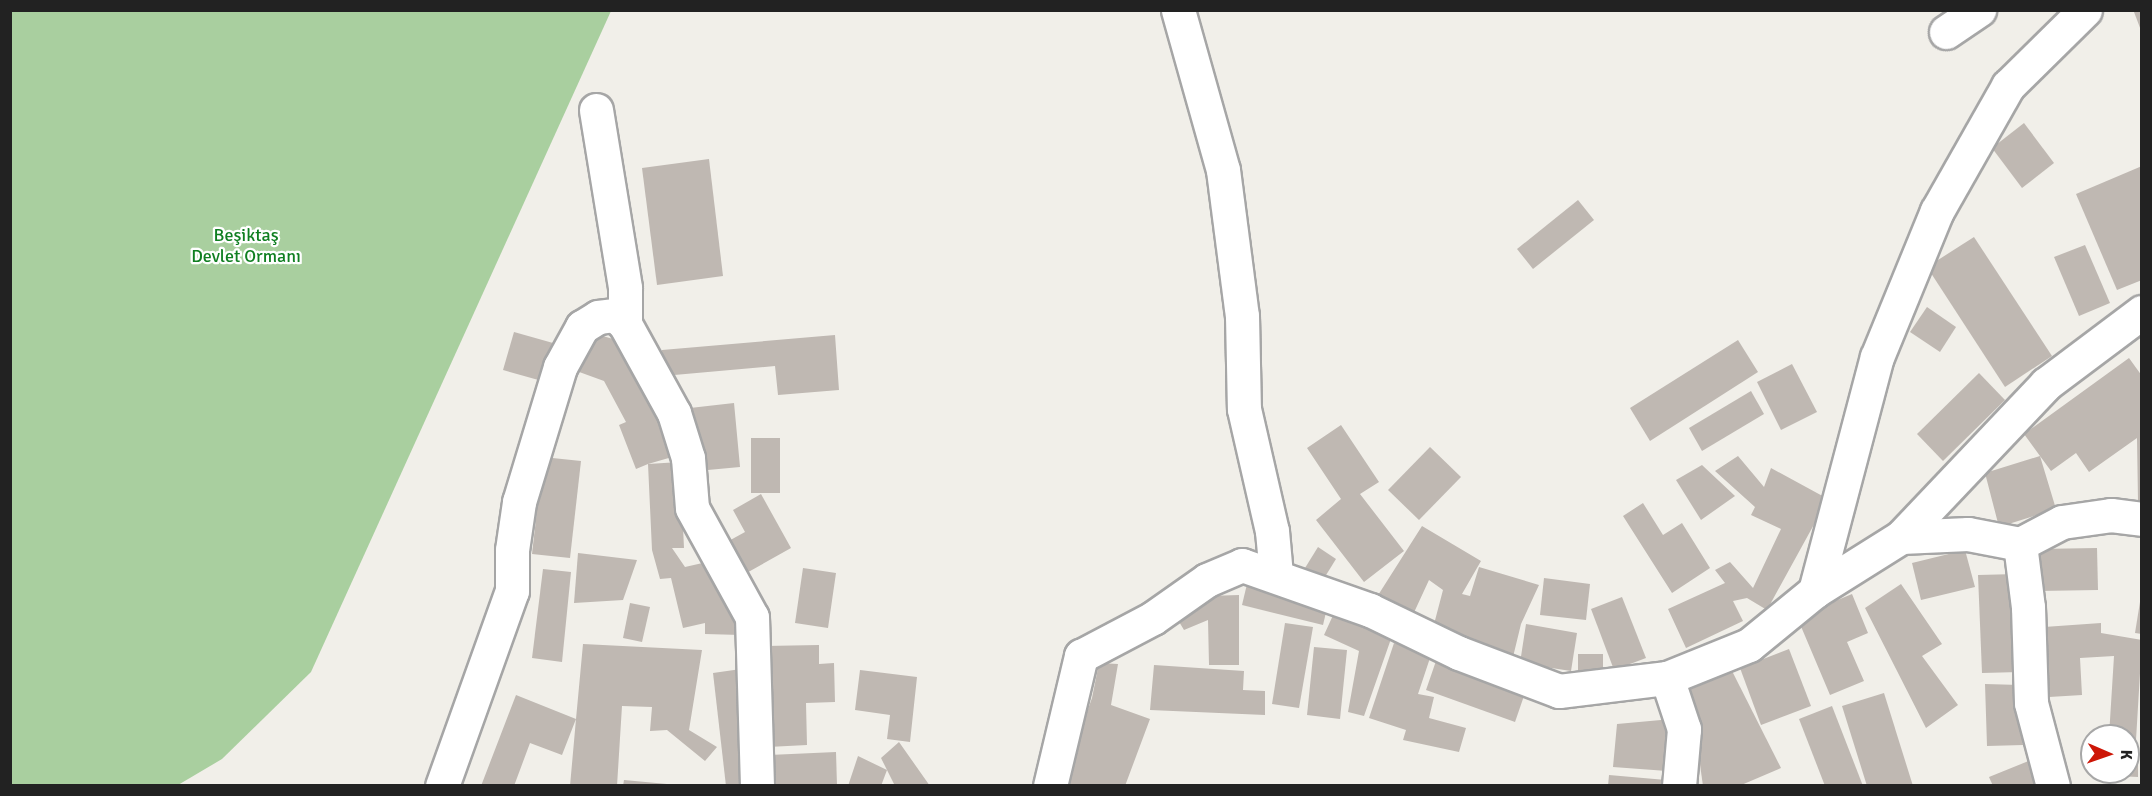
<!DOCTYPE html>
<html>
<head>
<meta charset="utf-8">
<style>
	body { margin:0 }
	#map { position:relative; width:2152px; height:796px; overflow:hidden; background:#f1efe9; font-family:Signika,sans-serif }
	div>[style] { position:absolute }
	.forest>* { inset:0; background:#a9cf9f }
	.building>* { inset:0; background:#bfb8b2 }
	.roads { filter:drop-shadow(2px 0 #a6a6a6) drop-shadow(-2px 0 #a6a6a6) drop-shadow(0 2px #a6a6a6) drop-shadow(0 -2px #a6a6a6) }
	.minor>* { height:33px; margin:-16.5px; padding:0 16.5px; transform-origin:16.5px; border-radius:16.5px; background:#fff }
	span { translate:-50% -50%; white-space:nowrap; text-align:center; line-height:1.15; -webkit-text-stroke:4.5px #fff; paint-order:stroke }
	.park-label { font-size:18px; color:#107f21 }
	.frame { position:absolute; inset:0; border:12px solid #222; pointer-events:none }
	.north { position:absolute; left:2080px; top:724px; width:60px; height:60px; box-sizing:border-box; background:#fff; border:2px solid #a7a7a7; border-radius:50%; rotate:92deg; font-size:16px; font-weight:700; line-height:24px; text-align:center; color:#222 }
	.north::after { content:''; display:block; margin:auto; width:21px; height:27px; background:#cd1607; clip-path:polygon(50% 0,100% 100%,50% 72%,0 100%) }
</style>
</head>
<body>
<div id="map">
	<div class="forest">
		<i style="clip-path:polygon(10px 11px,611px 11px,311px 672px,222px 759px,178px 785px,11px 785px)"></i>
	</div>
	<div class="building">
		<i style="clip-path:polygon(2137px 10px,2142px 10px,2142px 33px,2134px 12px)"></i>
		<i style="clip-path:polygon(2024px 123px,2054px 163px,2022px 188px,1992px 148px)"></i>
		<i style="clip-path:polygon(709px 159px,723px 276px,657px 285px,642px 168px)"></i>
		<i style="clip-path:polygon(2142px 166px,2142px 280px,2117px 290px,2076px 194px)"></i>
		<i style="clip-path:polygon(1578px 200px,1594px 220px,1533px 269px,1517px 249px)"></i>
		<i style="clip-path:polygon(1974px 237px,2052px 356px,2005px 387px,1927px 267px)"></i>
		<i style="clip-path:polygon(2085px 245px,2110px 303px,2079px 316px,2054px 257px)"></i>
		<i style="clip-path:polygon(1927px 307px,1956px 327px,1940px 352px,1910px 332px)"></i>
		<i style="clip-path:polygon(514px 332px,553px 343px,542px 381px,503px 370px)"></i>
		<i style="clip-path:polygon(589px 332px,620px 341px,679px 455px,648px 464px,680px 462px,684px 548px,672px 548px,685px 567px,707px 562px,732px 594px,741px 635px,705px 634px,705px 623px,683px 628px,671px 578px,660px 579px,652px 550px,648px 464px,636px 469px,619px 425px,626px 422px,604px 381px,571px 369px)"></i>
		<i style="clip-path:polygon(835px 335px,839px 390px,778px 395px,775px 366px,663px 376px,662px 350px)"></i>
		<i style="clip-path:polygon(1738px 340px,1758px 372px,1650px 441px,1630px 408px)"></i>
		<i style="clip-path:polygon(2129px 358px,2142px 376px,2142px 503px,2138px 502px,2137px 438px,2089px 472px,2076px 453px,2051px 471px,2040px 456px,2056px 509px,1999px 527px,1985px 473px,2040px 456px,2024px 434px)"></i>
		<i style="clip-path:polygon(1792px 364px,1817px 412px,1781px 430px,1757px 382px)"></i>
		<i style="clip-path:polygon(1979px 373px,2005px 400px,1943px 461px,1917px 434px)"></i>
		<i style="clip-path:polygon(1751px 391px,1764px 414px,1702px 451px,1689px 428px)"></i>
		<i style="clip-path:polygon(734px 403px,740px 467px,697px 471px,690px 408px)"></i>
		<i style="clip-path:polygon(1341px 425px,1379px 482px,1360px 494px,1404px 551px,1364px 582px,1316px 520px,1341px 499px,1307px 448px)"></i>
		<i style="clip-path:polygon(751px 438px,780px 438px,780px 493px,751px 493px)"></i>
		<i style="clip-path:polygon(1430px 447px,1461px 477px,1419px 520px,1388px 490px)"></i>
		<i style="clip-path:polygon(1738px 456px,1764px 487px,1771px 468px,1828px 499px,1767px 610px,1747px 598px,1733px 601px,1743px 621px,1686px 648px,1668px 609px,1725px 583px,1715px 570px,1730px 562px,1753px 588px,1781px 529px,1751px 515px,1755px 507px,1715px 471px)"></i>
		<i style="clip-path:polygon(543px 457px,581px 461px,570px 558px,532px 554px)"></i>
		<i style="clip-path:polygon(1702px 465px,1735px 496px,1701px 520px,1676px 480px)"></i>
		<i style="clip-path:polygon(761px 494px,791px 548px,743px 575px,725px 543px,745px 532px,733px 510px)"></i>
		<i style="clip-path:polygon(1643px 503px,1663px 535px,1682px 523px,1710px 568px,1672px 593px,1623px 516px)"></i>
		<i style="clip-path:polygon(1422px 526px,1481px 561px,1462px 594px,1470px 596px,1479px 567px,1539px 585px,1521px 624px,1513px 657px,1433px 628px,1443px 590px,1429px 580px,1411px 619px,1375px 600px)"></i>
		<i style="clip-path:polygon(1318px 547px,1336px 559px,1323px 580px,1305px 568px)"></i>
		<i style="clip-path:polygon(2097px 548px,2098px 590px,2038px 591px,2038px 549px)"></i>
		<i style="clip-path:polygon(1965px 550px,1975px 587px,1921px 600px,1912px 563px)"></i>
		<i style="clip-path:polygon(578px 553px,637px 560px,623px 600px,574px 603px)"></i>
		<i style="clip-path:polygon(803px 568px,836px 573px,828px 628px,795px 623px)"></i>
		<i style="clip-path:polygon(543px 569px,571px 572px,562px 662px,532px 658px)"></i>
		<i style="clip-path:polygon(2017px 574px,2020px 672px,1982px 673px,1978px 575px)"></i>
		<i style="clip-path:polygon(1544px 578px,1590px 584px,1586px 620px,1540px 615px)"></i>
		<i style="clip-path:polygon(1247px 584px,1328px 604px,1323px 625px,1242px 605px)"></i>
		<i style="clip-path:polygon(1901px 584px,1942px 644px,1922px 656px,1958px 705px,1926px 728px,1865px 608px)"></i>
		<i style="clip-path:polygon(1852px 594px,1868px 633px,1847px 642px,1864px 681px,1830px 695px,1797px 617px)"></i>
		<i style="clip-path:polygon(1239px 595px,1239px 665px,1209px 665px,1208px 620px,1184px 630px,1175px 615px,1208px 596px)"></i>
		<i style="clip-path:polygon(1622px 597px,1646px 658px,1614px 670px,1591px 609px)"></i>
		<i style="clip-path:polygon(2140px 602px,2142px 602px,2142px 634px,2135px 633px)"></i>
		<i style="clip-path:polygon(630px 603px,650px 607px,642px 642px,623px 638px)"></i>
		<i style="clip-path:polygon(1335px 611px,1392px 636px,1364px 716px,1348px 712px,1359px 651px,1324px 635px)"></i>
		<i style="clip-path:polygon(1285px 623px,1313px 627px,1299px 708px,1272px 704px)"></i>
		<i style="clip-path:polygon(2101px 623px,2101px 633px,2142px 640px,2136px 740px,2109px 736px,2114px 656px,2080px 658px,2082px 695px,2049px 697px,2044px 627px)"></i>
		<i style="clip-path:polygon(1526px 624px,1577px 633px,1571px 671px,1520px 663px)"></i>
		<i style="clip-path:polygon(1394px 643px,1431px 655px,1418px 694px,1434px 697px,1429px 718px,1466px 728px,1459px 752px,1403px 740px,1406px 730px,1369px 718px)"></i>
		<i style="clip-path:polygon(583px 644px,702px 650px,689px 730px,717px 747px,705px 761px,667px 730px,650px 731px,652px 707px,622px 706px,617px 786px,570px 786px,576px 719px,562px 755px,530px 743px,514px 786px,481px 786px,516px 695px,576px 719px)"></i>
		<i style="clip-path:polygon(819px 645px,819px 664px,834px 663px,835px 702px,806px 703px,807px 745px,768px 747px,765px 646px)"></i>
		<i style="clip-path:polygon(1314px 647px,1347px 650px,1340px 719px,1307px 715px)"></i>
		<i style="clip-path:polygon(1789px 649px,1811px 706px,1761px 725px,1740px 668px)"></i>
		<i style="clip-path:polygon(1578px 654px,1603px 654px,1603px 672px,1578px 671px)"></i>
		<i style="clip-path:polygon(1437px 658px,1526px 690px,1515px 722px,1426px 690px)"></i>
		<i style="clip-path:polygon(1099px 663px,1118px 664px,1111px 705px,1150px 719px,1125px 786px,1074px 786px,1062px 781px,1092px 698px)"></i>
		<i style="clip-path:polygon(1154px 665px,1244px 671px,1243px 690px,1265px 691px,1265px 715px,1150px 710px)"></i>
		<i style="clip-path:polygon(1730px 667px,1781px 768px,1739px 786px,1703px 786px,1689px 686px)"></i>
		<i style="clip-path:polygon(748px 668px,748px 786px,726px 786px,713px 673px)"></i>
		<i style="clip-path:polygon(860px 670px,917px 677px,910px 742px,887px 739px,890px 715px,855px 710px)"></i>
		<i style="clip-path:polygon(1985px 684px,2020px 685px,2018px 717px,2023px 745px,1987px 746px)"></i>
		<i style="clip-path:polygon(1884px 693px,1913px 786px,1867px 786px,1842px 706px)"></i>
		<i style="clip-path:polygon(1832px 706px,1863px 786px,1825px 786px,1799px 719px)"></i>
		<i style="clip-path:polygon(1672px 719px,1667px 771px,1613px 767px,1617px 724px)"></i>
		<i style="clip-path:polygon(899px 742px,930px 786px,895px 786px,887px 770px,881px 786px,848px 786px,858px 756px,887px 770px,881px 758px)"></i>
		<i style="clip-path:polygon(2128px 747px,2138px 747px,2138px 777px,2094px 775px,2094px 772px,2128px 772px)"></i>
		<i style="clip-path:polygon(836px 752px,837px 786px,770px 786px,769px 755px)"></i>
		<i style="clip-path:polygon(2031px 760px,2041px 786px,1993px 786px,1989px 777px)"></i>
		<i style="clip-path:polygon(1609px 775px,1666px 780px,1665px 786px,1608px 786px)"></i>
		<i style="clip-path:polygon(624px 780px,667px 784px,667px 786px,623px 786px)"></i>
	</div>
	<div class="roads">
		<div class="minor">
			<i style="left:1178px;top:10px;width:166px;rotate:74.3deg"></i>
			<i style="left:1223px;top:170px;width:147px;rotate:82.6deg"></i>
			<i style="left:1242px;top:316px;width:93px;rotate:88.8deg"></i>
			<i style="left:1244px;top:409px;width:125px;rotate:77.1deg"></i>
			<i style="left:1272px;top:531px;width:44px;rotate:84.8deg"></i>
			<i style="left:1946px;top:32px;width:40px;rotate:-34deg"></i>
			<i style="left:596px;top:110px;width:180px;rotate:80.7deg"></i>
			<i style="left:625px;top:288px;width:36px;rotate:90deg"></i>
			<i style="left:625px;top:324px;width:102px;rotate:61.2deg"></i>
			<i style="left:674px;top:413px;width:47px;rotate:72.7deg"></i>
			<i style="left:688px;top:458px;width:50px;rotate:85.4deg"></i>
			<i style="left:692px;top:508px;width:124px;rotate:61.2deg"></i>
			<i style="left:752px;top:617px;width:169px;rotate:88.3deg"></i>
			<i style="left:1901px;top:537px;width:67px;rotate:-2.6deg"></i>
			<i style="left:1968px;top:534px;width:53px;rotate:10.9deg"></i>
			<i style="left:2020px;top:544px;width:47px;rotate:-27.6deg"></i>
			<i style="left:2062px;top:522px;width:49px;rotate:-8.1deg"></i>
			<i style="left:2111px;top:515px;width:31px;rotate:7deg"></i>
			<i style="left:2020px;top:544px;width:64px;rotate:82.8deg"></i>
			<i style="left:2028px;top:607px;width:96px;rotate:88.2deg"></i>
			<i style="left:2031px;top:703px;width:86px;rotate:75.2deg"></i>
			<i style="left:1815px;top:591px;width:242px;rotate:-75.2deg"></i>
			<i style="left:1877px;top:357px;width:158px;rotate:-67.7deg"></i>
			<i style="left:1937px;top:211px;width:144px;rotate:-60.4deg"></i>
			<i style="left:2008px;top:86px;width:108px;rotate:-44.6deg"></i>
			<i style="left:1667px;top:678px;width:54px;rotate:71.6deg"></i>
			<i style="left:1684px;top:729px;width:57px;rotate:95deg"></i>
			<i style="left:442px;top:786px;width:207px;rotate:-70.3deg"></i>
			<i style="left:512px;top:591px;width:41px;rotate:-90deg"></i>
			<i style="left:512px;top:550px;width:49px;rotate:-81.7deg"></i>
			<i style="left:519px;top:502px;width:141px;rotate:-73.1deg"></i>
			<i style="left:560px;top:367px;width:46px;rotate:-61.2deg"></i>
			<i style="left:582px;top:327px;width:19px;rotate:-32deg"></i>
			<i style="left:598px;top:317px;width:17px;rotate:-7deg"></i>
			<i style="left:615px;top:315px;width:13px;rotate:42deg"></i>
			<i style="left:1050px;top:786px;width:134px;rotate:-76.6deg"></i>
			<i style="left:1081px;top:656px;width:81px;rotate:-27.8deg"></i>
			<i style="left:1153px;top:618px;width:66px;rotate:-35.1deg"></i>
			<i style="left:1207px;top:580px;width:38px;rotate:-23deg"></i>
			<i style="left:1242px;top:565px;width:136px;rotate:19.4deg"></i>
			<i style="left:1370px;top:610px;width:99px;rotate:25.8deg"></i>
			<i style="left:1459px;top:653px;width:107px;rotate:20.8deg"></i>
			<i style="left:1559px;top:691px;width:109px;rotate:-6.9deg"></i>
			<i style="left:1667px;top:678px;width:88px;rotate:-21.9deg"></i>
			<i style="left:1749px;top:645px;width:85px;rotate:-39.3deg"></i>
			<i style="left:1815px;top:591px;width:102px;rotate:-32.1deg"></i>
			<i style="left:1901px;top:537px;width:211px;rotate:-46.5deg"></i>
			<i style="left:2046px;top:384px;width:120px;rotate:-36.9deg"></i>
		</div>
	</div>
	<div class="park-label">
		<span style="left:246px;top:246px">Beşiktaş<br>Devlet Ormanı</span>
	</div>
	<div class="frame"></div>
	<div class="north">K</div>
</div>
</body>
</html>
